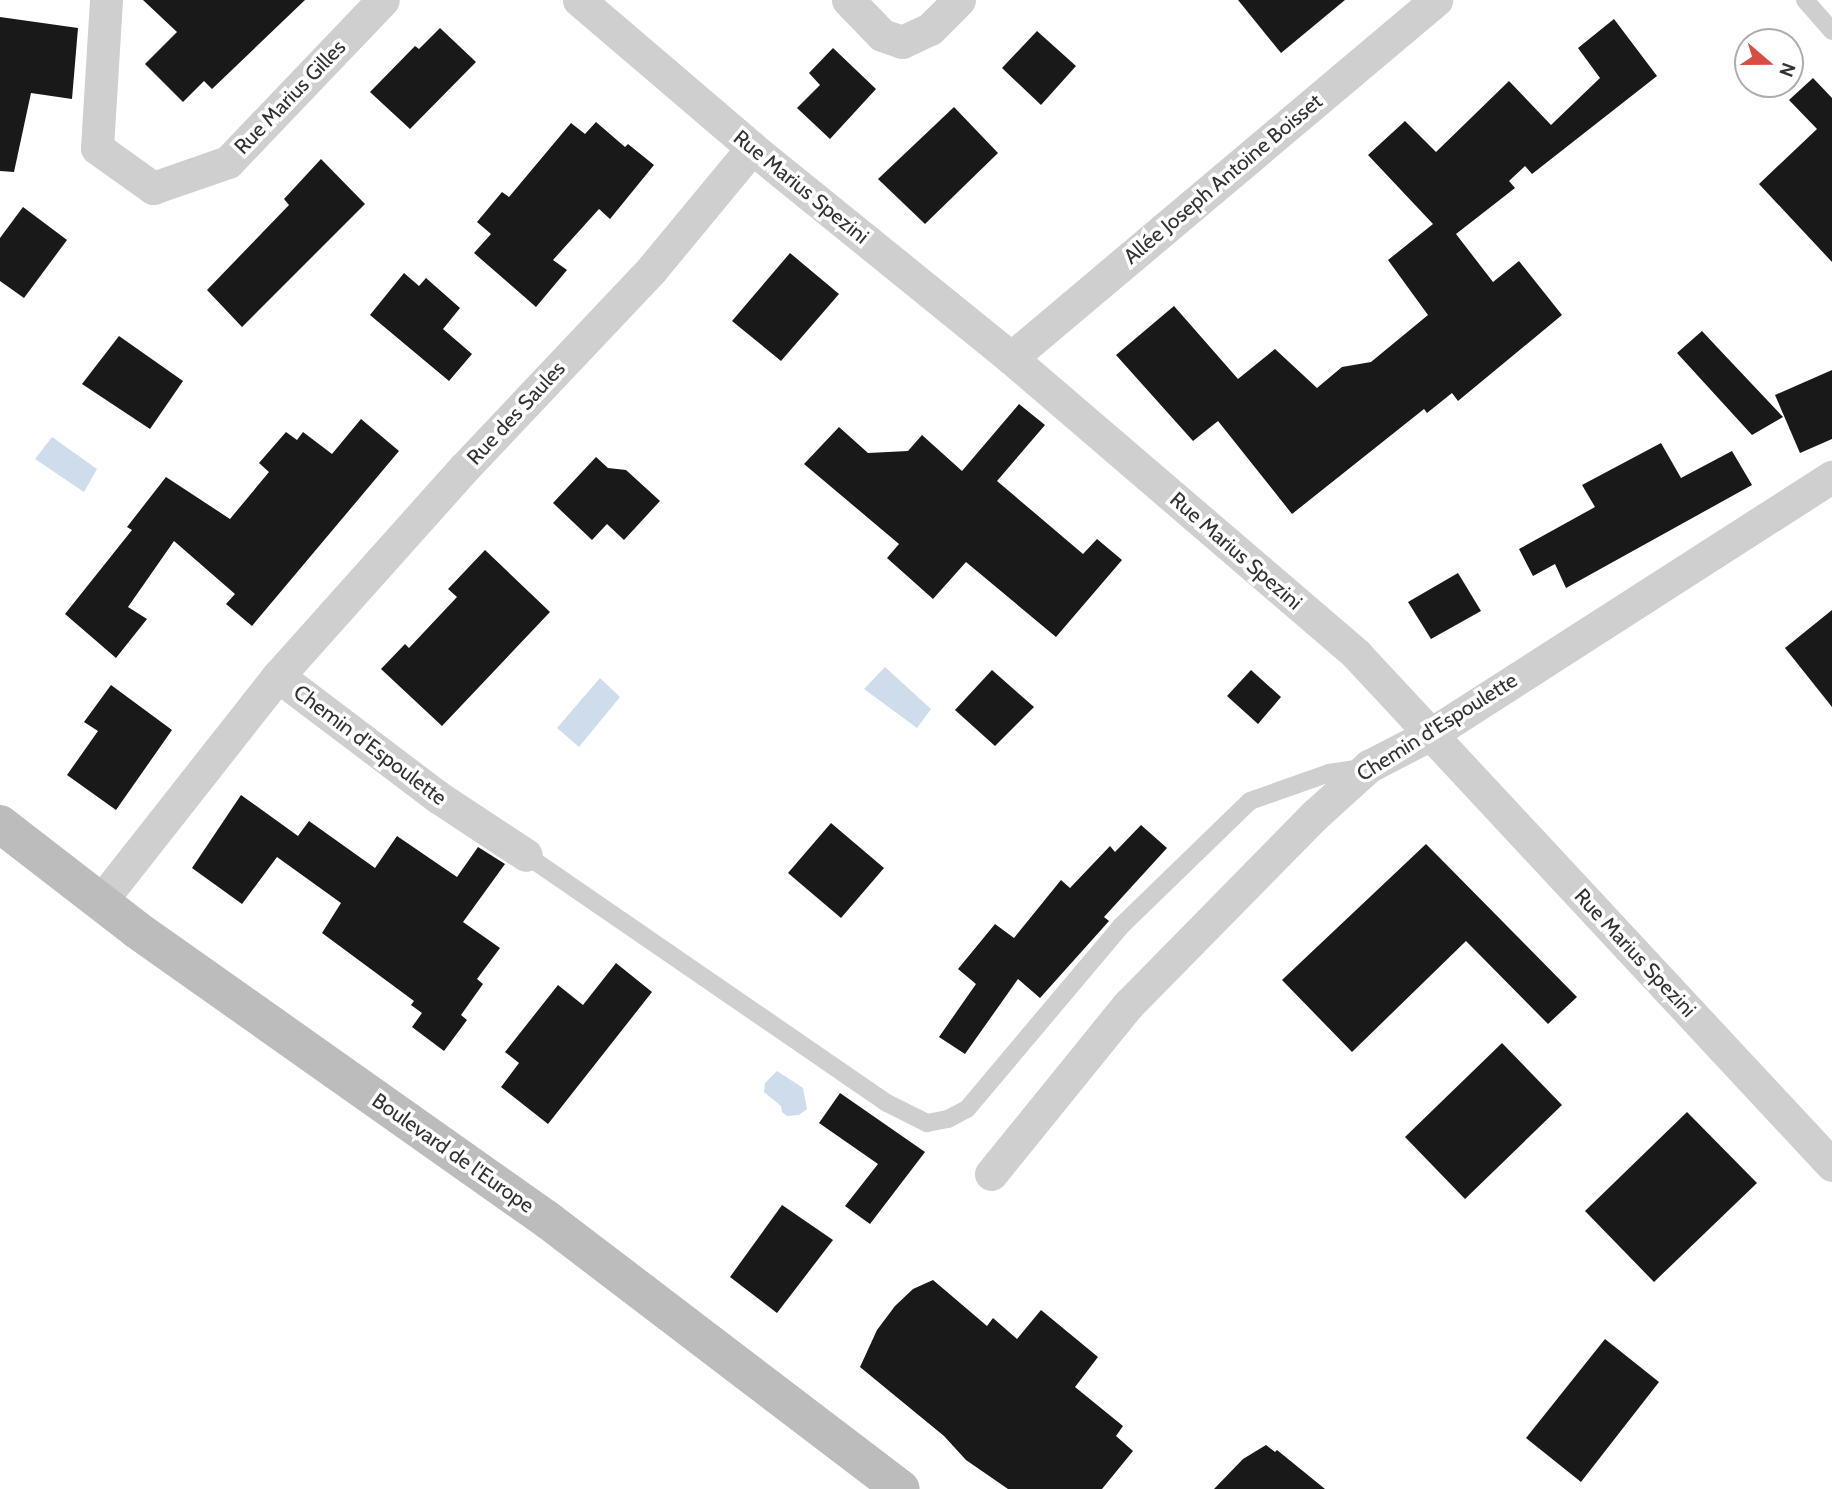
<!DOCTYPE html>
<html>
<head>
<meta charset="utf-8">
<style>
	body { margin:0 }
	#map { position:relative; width:1832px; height:1489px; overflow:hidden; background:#fff; font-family:Cabin,sans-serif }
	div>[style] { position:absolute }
	.water>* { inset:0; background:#cfdceb }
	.building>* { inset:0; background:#191919 }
	.lane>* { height:18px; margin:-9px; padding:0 9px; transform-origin:9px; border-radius:9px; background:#cfcfcf }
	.street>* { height:33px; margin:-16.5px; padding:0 16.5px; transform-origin:16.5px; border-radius:16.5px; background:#cfcfcf }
	.secondary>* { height:38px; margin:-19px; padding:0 19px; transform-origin:19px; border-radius:19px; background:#bcbcbc }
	span { translate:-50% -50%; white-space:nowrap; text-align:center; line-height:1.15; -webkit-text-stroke:7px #fff; paint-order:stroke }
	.street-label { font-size:21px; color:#323232 }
	.north { position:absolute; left:1734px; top:28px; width:70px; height:70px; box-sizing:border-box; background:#fff; border:2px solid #adadad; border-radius:50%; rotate:110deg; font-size:19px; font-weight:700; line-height:28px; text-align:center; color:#323232 }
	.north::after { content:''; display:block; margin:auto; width:24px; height:32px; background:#d94c43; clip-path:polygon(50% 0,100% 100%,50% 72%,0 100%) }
</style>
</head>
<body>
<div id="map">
	<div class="water">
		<i style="clip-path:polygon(52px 437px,97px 469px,84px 492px,35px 459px)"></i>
		<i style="clip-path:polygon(885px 667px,931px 709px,917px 728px,864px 689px)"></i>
		<i style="clip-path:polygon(600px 678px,620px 697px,579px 747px,557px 728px)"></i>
		<i style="clip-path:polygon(777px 1071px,803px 1088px,807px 1109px,799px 1115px,787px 1116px,782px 1112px,781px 1106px,764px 1092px,765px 1083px)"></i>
	</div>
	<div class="building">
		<i style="clip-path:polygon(143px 0,305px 0,212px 89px,204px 81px,183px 102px,145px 64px,177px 32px)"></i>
		<i style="clip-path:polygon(1238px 0,1345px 0,1281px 53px)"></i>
		<i style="clip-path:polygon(0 17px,78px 28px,72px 99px,31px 93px,14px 172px,0 171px)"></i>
		<i style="clip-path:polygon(1614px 19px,1657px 76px,1532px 174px,1525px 166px,1509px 181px,1515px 188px,1456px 234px,1493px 282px,1519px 261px,1562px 315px,1458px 401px,1452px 393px,1427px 413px,1424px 409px,1292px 514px,1218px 421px,1193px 441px,1116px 355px,1174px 306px,1238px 379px,1275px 349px,1317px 388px,1342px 367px,1371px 362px,1428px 315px,1388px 260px,1433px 224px,1368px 155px,1405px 121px,1436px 152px,1509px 81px,1551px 125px,1600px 78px,1578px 48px)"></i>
		<i style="clip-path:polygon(440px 28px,476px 62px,410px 129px,370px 92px,415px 46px,419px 49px)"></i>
		<i style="clip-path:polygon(1037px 31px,1076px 66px,1041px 105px,1002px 68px)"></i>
		<i style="clip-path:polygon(833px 48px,876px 89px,830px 139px,797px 108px,820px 85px,809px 73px)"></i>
		<i style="clip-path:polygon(1813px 78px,1832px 98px,1832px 262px,1759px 184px,1817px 129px,1789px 100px)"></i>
		<i style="clip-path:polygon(954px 107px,998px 153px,925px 224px,878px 179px)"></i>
		<i style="clip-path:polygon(596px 122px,625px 147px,628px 144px,654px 165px,610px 219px,599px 209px,553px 260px,567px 270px,536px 307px,474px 253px,491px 234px,477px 222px,502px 192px,509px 197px,571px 123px,585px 134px)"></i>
		<i style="clip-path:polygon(321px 159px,365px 204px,242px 327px,207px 290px,289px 205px,284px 199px)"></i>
		<i style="clip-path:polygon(23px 207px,67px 240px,24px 298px,0 281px,0 238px)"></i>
		<i style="clip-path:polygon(790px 253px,839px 294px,781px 361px,732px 321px)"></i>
		<i style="clip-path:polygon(404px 273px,419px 286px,426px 278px,460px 308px,443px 329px,472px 354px,449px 381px,370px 315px)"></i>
		<i style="clip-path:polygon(1702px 331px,1716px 346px,1783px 417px,1752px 435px,1677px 353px)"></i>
		<i style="clip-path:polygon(119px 336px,183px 381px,150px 429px,82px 384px)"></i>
		<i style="clip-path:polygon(1832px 370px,1832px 439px,1800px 453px,1775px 395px)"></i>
		<i style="clip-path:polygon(1019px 404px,1045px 425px,997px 481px,1083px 554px,1097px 539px,1122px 560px,1056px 637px,966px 562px,933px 599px,887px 558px,899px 544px,804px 464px,839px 427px,868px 453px,908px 451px,922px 435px,962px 471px)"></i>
		<i style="clip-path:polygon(361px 419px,399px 451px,252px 626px,226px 604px,235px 594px,174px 541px,128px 607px,147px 619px,116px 658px,65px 614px,132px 530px,127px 527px,166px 477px,230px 519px,269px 472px,259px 463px,286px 432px,297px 440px,303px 432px,332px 454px)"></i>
		<i style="clip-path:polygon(1661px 443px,1681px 478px,1732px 451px,1752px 485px,1566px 588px,1555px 564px,1533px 576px,1519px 549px,1595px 507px,1582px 485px)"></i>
		<i style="clip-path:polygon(596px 457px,608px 468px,626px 470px,660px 501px,624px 540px,607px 524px,592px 540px,553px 503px)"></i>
		<i style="clip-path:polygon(485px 550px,550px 612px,442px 726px,381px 669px,405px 644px,409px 648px,457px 597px,448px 589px)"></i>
		<i style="clip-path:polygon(1458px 573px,1481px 611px,1431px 639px,1408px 602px)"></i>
		<i style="clip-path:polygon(1832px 610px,1832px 707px,1785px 648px)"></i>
		<i style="clip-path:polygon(992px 670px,1034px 707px,995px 746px,955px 710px)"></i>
		<i style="clip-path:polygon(1251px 670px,1281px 697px,1258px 724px,1227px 696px)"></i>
		<i style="clip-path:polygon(111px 685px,172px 730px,116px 810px,67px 775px,98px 731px,84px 722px)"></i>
		<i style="clip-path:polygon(241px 795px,298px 836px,309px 821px,375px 868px,397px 836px,457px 877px,478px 847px,505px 864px,463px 922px,500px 948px,477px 979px,483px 984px,461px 1015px,467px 1020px,444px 1051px,412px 1027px,422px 1013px,411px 1005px,414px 1001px,322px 933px,341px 903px,277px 857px,242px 904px,192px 868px)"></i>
		<i style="clip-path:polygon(831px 823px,884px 868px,841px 918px,788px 873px)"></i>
		<i style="clip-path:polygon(1141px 825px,1167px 848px,1104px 917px,1109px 921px,1040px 998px,1018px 979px,965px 1054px,939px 1037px,976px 984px,958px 969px,995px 924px,1014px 938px,1061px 880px,1070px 888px,1110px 846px,1115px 852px)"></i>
		<i style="clip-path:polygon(1426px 844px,1577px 997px,1548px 1024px,1466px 941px,1352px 1052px,1282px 980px)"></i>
		<i style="clip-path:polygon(616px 963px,652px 992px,548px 1124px,501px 1087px,519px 1063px,505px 1052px,558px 985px,583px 1005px)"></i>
		<i style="clip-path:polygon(1502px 1043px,1562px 1105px,1465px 1199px,1405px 1137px)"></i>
		<i style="clip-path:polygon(840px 1093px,925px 1152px,870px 1224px,845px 1206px,878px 1164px,819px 1123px)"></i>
		<i style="clip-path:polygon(1687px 1112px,1757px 1183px,1654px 1282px,1585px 1211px)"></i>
		<i style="clip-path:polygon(782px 1205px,833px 1240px,777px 1313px,730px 1277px)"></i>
		<i style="clip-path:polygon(933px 1280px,987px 1326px,993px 1318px,1017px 1339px,1041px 1310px,1098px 1357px,1075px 1387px,1123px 1426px,1116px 1436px,1133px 1451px,1102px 1489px,1008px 1489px,966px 1460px,944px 1436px,860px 1367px,877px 1330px,895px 1306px,913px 1289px)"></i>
		<i style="clip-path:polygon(1605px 1339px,1659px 1382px,1581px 1482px,1526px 1438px)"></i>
		<i style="clip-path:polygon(1266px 1445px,1275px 1452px,1277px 1450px,1325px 1489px,1214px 1489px,1243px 1459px)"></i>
	</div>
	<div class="lane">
		<i style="left:1805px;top:0;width:41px;rotate:48.9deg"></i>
		<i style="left:526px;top:855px;width:438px;rotate:34.5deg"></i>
		<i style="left:887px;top:1103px;width:45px;rotate:26.6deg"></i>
		<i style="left:927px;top:1123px;width:21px;rotate:-11deg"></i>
		<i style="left:948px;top:1119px;width:21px;rotate:-28deg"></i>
		<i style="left:967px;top:1109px;width:238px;rotate:-49.9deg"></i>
		<i style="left:1120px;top:927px;width:181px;rotate:-44.1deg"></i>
		<i style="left:1250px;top:801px;width:84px;rotate:-19.5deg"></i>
		<i style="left:1329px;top:773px;width:30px;rotate:-9deg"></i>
	</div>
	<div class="street">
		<i style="left:106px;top:0;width:148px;rotate:93.5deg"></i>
		<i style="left:97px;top:148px;width:69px;rotate:35.5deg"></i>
		<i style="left:153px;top:188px;width:79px;rotate:-19.1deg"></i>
		<i style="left:228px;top:162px;width:224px;rotate:-46.3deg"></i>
		<i style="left:579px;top:0;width:228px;rotate:40.5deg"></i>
		<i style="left:752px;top:148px;width:333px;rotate:39deg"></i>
		<i style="left:1011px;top:358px;width:456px;rotate:40.6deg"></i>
		<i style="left:1357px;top:655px;width:697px;rotate:47.04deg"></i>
		<i style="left:848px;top:0;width:49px;rotate:45.8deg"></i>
		<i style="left:882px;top:35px;width:21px;rotate:19deg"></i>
		<i style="left:902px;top:42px;width:31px;rotate:-25deg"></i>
		<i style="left:930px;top:29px;width:41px;rotate:-45deg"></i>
		<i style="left:1011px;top:358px;width:556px;rotate:-40.11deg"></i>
		<i style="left:278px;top:676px;width:280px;rotate:-48.2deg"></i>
		<i style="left:465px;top:467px;width:272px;rotate:-46.6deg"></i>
		<i style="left:652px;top:269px;width:157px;rotate:-50.4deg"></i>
		<i style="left:100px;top:902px;width:288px;rotate:-51.8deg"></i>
		<i style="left:278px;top:676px;width:201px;rotate:37.1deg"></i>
		<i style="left:438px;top:797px;width:105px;rotate:33.4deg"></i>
		<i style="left:991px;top:1174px;width:218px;rotate:-51deg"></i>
		<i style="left:1128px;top:1005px;width:268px;rotate:-45.5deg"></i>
		<i style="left:1316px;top:814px;width:72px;rotate:-42.2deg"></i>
		<i style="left:1369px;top:766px;width:70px;rotate:-27.3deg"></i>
		<i style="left:1431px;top:734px;width:476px;rotate:-32.7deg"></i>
	</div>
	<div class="secondary">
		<i style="left:0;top:824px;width:173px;rotate:37.7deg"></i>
		<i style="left:137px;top:930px;width:504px;rotate:35.23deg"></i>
		<i style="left:549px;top:1221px;width:442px;rotate:37.3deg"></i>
	</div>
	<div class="street-label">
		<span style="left:290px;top:97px;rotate:-46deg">Rue Marius Gilles</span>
		<span style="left:1223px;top:179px;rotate:-40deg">Allée Joseph Antoine Boisset</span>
		<span style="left:801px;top:187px;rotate:39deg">Rue Marius Spezini</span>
		<span style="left:516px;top:413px;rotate:-47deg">Rue des Saules</span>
		<span style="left:1236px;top:551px;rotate:41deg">Rue Marius Spezini</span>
		<span style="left:1437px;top:727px;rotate:-32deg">Chemin d'Espoulette</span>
		<span style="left:370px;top:745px;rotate:37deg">Chemin d'Espoulette</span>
		<span style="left:1635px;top:953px;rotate:47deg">Rue Marius Spezini</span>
		<span style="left:453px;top:1153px;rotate:35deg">Boulevard de l'Europe</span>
	</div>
	<div class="north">N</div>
</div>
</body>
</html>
